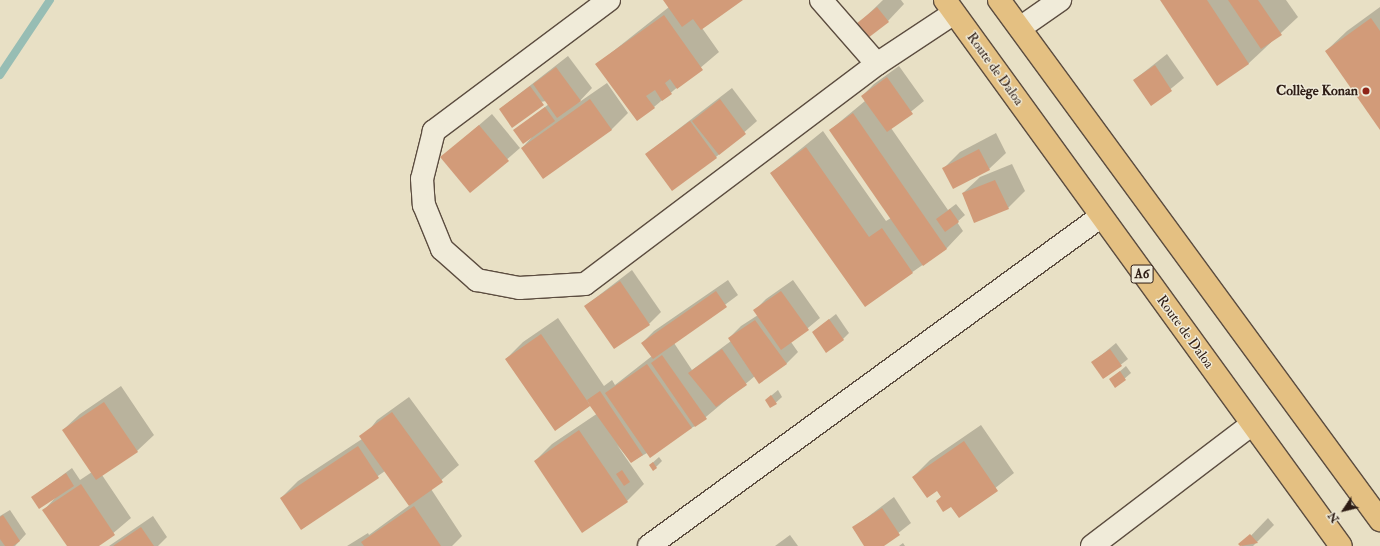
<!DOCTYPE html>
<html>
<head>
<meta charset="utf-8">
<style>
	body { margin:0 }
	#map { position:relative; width:1380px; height:546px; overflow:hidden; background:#e8e0c5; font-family:"IM FELL Double Pica",serif }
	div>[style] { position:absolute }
	.shadow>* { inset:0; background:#0003 }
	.stream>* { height:8px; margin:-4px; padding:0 4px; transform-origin:4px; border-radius:4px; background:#97bdb4 }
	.building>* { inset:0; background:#d29b79 }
	.roads { filter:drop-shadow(1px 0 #5c4d40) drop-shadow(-1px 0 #5c4d40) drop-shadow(0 1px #5c4d40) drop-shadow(0 -1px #5c4d40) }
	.minor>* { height:22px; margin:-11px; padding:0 11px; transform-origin:11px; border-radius:11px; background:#f0ebd9 }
	.trunk>* { height:22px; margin:-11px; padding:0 11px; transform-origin:11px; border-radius:11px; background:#e4c082 }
	.dots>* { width:11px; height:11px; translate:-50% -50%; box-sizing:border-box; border:2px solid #f0ebd9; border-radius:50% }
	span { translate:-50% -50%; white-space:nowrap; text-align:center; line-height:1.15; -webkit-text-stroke:3px #f0ebd9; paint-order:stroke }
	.shield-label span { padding:1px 3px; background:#f0ebd9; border:1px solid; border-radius:3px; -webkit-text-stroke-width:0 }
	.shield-label { font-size:13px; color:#2d1c14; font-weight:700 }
	.street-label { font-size:14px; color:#2d1c14 }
	.poi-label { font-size:14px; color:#2d1c14; font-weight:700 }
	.right { translate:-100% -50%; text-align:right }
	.north { position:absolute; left:1324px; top:490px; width:40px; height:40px; -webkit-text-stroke:3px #f0ebd9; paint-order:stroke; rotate:235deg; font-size:11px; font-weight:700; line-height:16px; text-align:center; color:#2d1c14 }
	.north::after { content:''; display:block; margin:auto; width:14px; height:18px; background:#2d1c14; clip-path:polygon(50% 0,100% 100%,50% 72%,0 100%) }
</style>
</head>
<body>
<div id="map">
	<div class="shadow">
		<i style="clip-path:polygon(664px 0,741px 0,702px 28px,719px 52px,654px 107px,597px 64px,669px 7px)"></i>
		<i style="clip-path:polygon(883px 0,901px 0,904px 4px,888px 21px,858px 24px)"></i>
		<i style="clip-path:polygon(1162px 0,1286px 0,1298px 17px,1248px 64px)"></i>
		<i style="clip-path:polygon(1380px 7px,1380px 128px,1326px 51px,1347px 31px)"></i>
		<i style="clip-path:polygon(1167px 54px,1184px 78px,1151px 105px,1134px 80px)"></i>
		<i style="clip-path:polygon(568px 56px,592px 88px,578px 103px,607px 83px,628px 113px,612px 129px,543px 178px,522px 148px,532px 137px,521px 125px,549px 104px,546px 101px,500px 109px)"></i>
		<i style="clip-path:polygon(899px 66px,924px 101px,891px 128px,948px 210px,956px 204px,965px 215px,957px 222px,963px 231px,947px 248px,865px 305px,771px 173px,823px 131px,886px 221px,891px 218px,830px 130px,865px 101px,862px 96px,874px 84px)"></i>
		<i style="clip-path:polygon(732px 88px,757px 121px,716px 157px,646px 154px)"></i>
		<i style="clip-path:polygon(492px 114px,520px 148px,470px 192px,442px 157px)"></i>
		<i style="clip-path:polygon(996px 133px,1006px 153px,989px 169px,943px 169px,960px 152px)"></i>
		<i style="clip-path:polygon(1012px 164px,1025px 191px,1008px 208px,963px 193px,980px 177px)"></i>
		<i style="clip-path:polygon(632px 270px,661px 312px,649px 324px,585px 306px)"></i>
		<i style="clip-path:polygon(728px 280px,738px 295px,674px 343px,692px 370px,731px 341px,729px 338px,741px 326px,758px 315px,755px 310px,766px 299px,793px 280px,820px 318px,791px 342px,798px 352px,786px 364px,755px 376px,695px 426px,631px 462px,617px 445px,644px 484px,627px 501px,535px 461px,552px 444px,598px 413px,591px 404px,506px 359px,523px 342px,558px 318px,604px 386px,612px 380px,615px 385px,652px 356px,642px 343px,654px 331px)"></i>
		<i style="clip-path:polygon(836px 314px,849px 333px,843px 339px,813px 332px)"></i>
		<i style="clip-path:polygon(1116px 343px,1128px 359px,1104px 378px,1093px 362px)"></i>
		<i style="clip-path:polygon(1126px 366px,1131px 373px,1116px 386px,1111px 379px)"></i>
		<i style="clip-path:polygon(121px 386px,154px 435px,137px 451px,102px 475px,131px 518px,98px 546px,68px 546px,44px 510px,55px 498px,33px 497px,72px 468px,80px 480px,92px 472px,63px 430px,80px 414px)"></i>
		<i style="clip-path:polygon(778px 390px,782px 397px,771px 407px,766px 400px)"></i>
		<i style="clip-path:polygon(409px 397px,459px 465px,431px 489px,462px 536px,452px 546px,347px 546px,368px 533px,369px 535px,410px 505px,385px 471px,302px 529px,281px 498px,298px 481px,362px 439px,377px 420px)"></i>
		<i style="clip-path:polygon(981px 425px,1014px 473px,959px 517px,951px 506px,937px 501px,942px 496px,937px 490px,913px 477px,930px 460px)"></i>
		<i style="clip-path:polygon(659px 457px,662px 461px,656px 467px,650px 465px)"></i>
		<i style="clip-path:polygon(894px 497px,911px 523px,882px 546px,865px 546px,853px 528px)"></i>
		<i style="clip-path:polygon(10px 510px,26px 534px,15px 546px,0 546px,0 516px)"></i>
		<i style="clip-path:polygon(153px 516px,167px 537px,158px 546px,109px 546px)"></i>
		<i style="clip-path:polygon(1268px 518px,1274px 525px,1253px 546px,1241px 546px)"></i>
		<i style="clip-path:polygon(790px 535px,798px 546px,775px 546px)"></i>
		<i style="clip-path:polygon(903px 543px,905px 546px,899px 546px)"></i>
	</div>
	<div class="stream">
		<i style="left:0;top:75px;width:90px;rotate:-56.3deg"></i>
	</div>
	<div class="building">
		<i style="clip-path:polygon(663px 0,743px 0,701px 30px,693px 19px,682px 27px)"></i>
		<i style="clip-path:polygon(1160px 0,1207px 0,1249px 64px,1217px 86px)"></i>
		<i style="clip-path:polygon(1228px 0,1258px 0,1282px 35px,1261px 49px)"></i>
		<i style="clip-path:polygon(877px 7px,889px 22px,868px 38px,856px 24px)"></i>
		<i style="clip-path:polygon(664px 15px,703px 70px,677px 89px,670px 79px,665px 83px,672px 94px,662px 101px,655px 90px,646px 96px,655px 108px,637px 121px,595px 64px)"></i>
		<i style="clip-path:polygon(1371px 18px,1380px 31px,1380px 130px,1325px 51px)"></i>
		<i style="clip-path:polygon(1155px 65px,1172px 91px,1151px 106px,1133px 80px)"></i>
		<i style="clip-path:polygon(556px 67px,581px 101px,557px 118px,533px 84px)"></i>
		<i style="clip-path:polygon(887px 77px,913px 114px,887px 132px,861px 96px)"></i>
		<i style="clip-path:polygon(530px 86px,544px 105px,512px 128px,499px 109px)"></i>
		<i style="clip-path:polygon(590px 99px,612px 130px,543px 179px,521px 148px)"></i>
		<i style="clip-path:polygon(720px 99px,746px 134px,719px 155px,692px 121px)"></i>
		<i style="clip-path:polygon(545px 107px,555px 121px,523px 144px,513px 130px)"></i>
		<i style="clip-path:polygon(853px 113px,947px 249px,923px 266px,829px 130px)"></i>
		<i style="clip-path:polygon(690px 121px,717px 158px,672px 191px,645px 154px)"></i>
		<i style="clip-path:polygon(479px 125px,509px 161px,470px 193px,440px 157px)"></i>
		<i style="clip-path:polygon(806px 147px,869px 237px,882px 228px,913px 273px,865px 307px,770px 173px)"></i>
		<i style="clip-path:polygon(979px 149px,990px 170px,953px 189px,942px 168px)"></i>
		<i style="clip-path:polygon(995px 180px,1009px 209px,974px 223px,962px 193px)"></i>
		<i style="clip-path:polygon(950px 209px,959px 222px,945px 232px,936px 219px)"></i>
		<i style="clip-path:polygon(620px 281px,650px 325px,614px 349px,584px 306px)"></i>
		<i style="clip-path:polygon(716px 291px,727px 307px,653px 359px,641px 343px)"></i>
		<i style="clip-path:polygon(781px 291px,809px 330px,781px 350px,753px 310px)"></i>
		<i style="clip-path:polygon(829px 319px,844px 340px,826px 353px,812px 332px)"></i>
		<i style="clip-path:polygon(755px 320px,787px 364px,759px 384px,728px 338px)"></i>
		<i style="clip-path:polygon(541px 334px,590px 405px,587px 400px,600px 391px,643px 455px,631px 463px,590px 406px,555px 431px,505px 359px)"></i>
		<i style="clip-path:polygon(722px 349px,747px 385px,716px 407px,688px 373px)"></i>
		<i style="clip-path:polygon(1110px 349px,1122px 366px,1103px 379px,1091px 362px)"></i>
		<i style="clip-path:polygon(662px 355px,707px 419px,695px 427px,651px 363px)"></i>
		<i style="clip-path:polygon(647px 364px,692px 428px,650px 458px,605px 393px)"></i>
		<i style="clip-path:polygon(1120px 371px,1126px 380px,1115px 388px,1109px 379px)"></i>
		<i style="clip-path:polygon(771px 395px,777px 404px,770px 408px,765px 400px)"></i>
		<i style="clip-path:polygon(104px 402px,138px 452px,96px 480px,62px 430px)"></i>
		<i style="clip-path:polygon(392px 412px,443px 482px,409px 506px,359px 436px)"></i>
		<i style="clip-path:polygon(579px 430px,628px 502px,582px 533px,534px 461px)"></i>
		<i style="clip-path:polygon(964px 441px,998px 491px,959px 518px,951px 507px,943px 512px,936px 501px,941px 497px,937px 491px,927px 498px,912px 477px)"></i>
		<i style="clip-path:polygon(358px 446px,379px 478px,301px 530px,280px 498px)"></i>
		<i style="clip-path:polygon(653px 462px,657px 468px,653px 471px,649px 465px)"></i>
		<i style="clip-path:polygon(622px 470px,630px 482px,624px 486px,616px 474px)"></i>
		<i style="clip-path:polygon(66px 473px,74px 486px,39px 509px,31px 497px)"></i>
		<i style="clip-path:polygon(81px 484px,115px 535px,99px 546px,67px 546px,42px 510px)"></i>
		<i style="clip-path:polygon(414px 506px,441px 546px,364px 546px,361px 542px)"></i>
		<i style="clip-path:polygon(882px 508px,900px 535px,884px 546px,864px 546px,852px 527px)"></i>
		<i style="clip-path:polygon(3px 515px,20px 541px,13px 546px,5px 546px,0 539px,0 517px)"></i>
		<i style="clip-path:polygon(141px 527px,154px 546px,113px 546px)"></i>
		<i style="clip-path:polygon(1250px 534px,1258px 543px,1240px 546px,1238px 544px)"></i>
	</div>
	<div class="roads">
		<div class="minor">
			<i style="left:609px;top:0;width:219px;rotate:143.2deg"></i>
			<i style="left:434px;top:131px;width:49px;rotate:104deg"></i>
			<i style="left:422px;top:179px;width:26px;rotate:86deg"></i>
			<i style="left:424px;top:205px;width:48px;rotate:67.8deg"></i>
			<i style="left:442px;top:249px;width:47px;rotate:41.5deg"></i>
			<i style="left:477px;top:280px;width:43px;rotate:10.8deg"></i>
			<i style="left:519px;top:288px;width:66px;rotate:-3.5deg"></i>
			<i style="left:585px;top:284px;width:366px;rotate:-37deg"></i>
			<i style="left:877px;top:64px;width:92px;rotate:-33.5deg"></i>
			<i style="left:821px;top:0;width:85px;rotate:48.8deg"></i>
			<i style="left:1020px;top:28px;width:49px;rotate:-35deg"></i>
			<i style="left:649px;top:546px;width:558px;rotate:-36.11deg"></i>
			<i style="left:1092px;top:546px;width:201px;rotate:-37.3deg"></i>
		</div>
		<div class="trunk">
			<i style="left:945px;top:0;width:674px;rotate:54.05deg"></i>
			<i style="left:999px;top:0;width:645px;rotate:53.77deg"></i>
		</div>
	</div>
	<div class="dots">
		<i style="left:1366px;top:91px;background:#8f2418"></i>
	</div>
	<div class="shield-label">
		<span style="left:1142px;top:274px">A6</span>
	</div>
	<div class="street-label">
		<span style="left:995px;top:69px;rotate:54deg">Route de Daloa</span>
		<span style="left:1185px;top:332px;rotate:54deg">Route de Daloa</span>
	</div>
	<div class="poi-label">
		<span class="right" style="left:1358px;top:91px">Collège Konan</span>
	</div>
	<div class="north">N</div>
</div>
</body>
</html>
